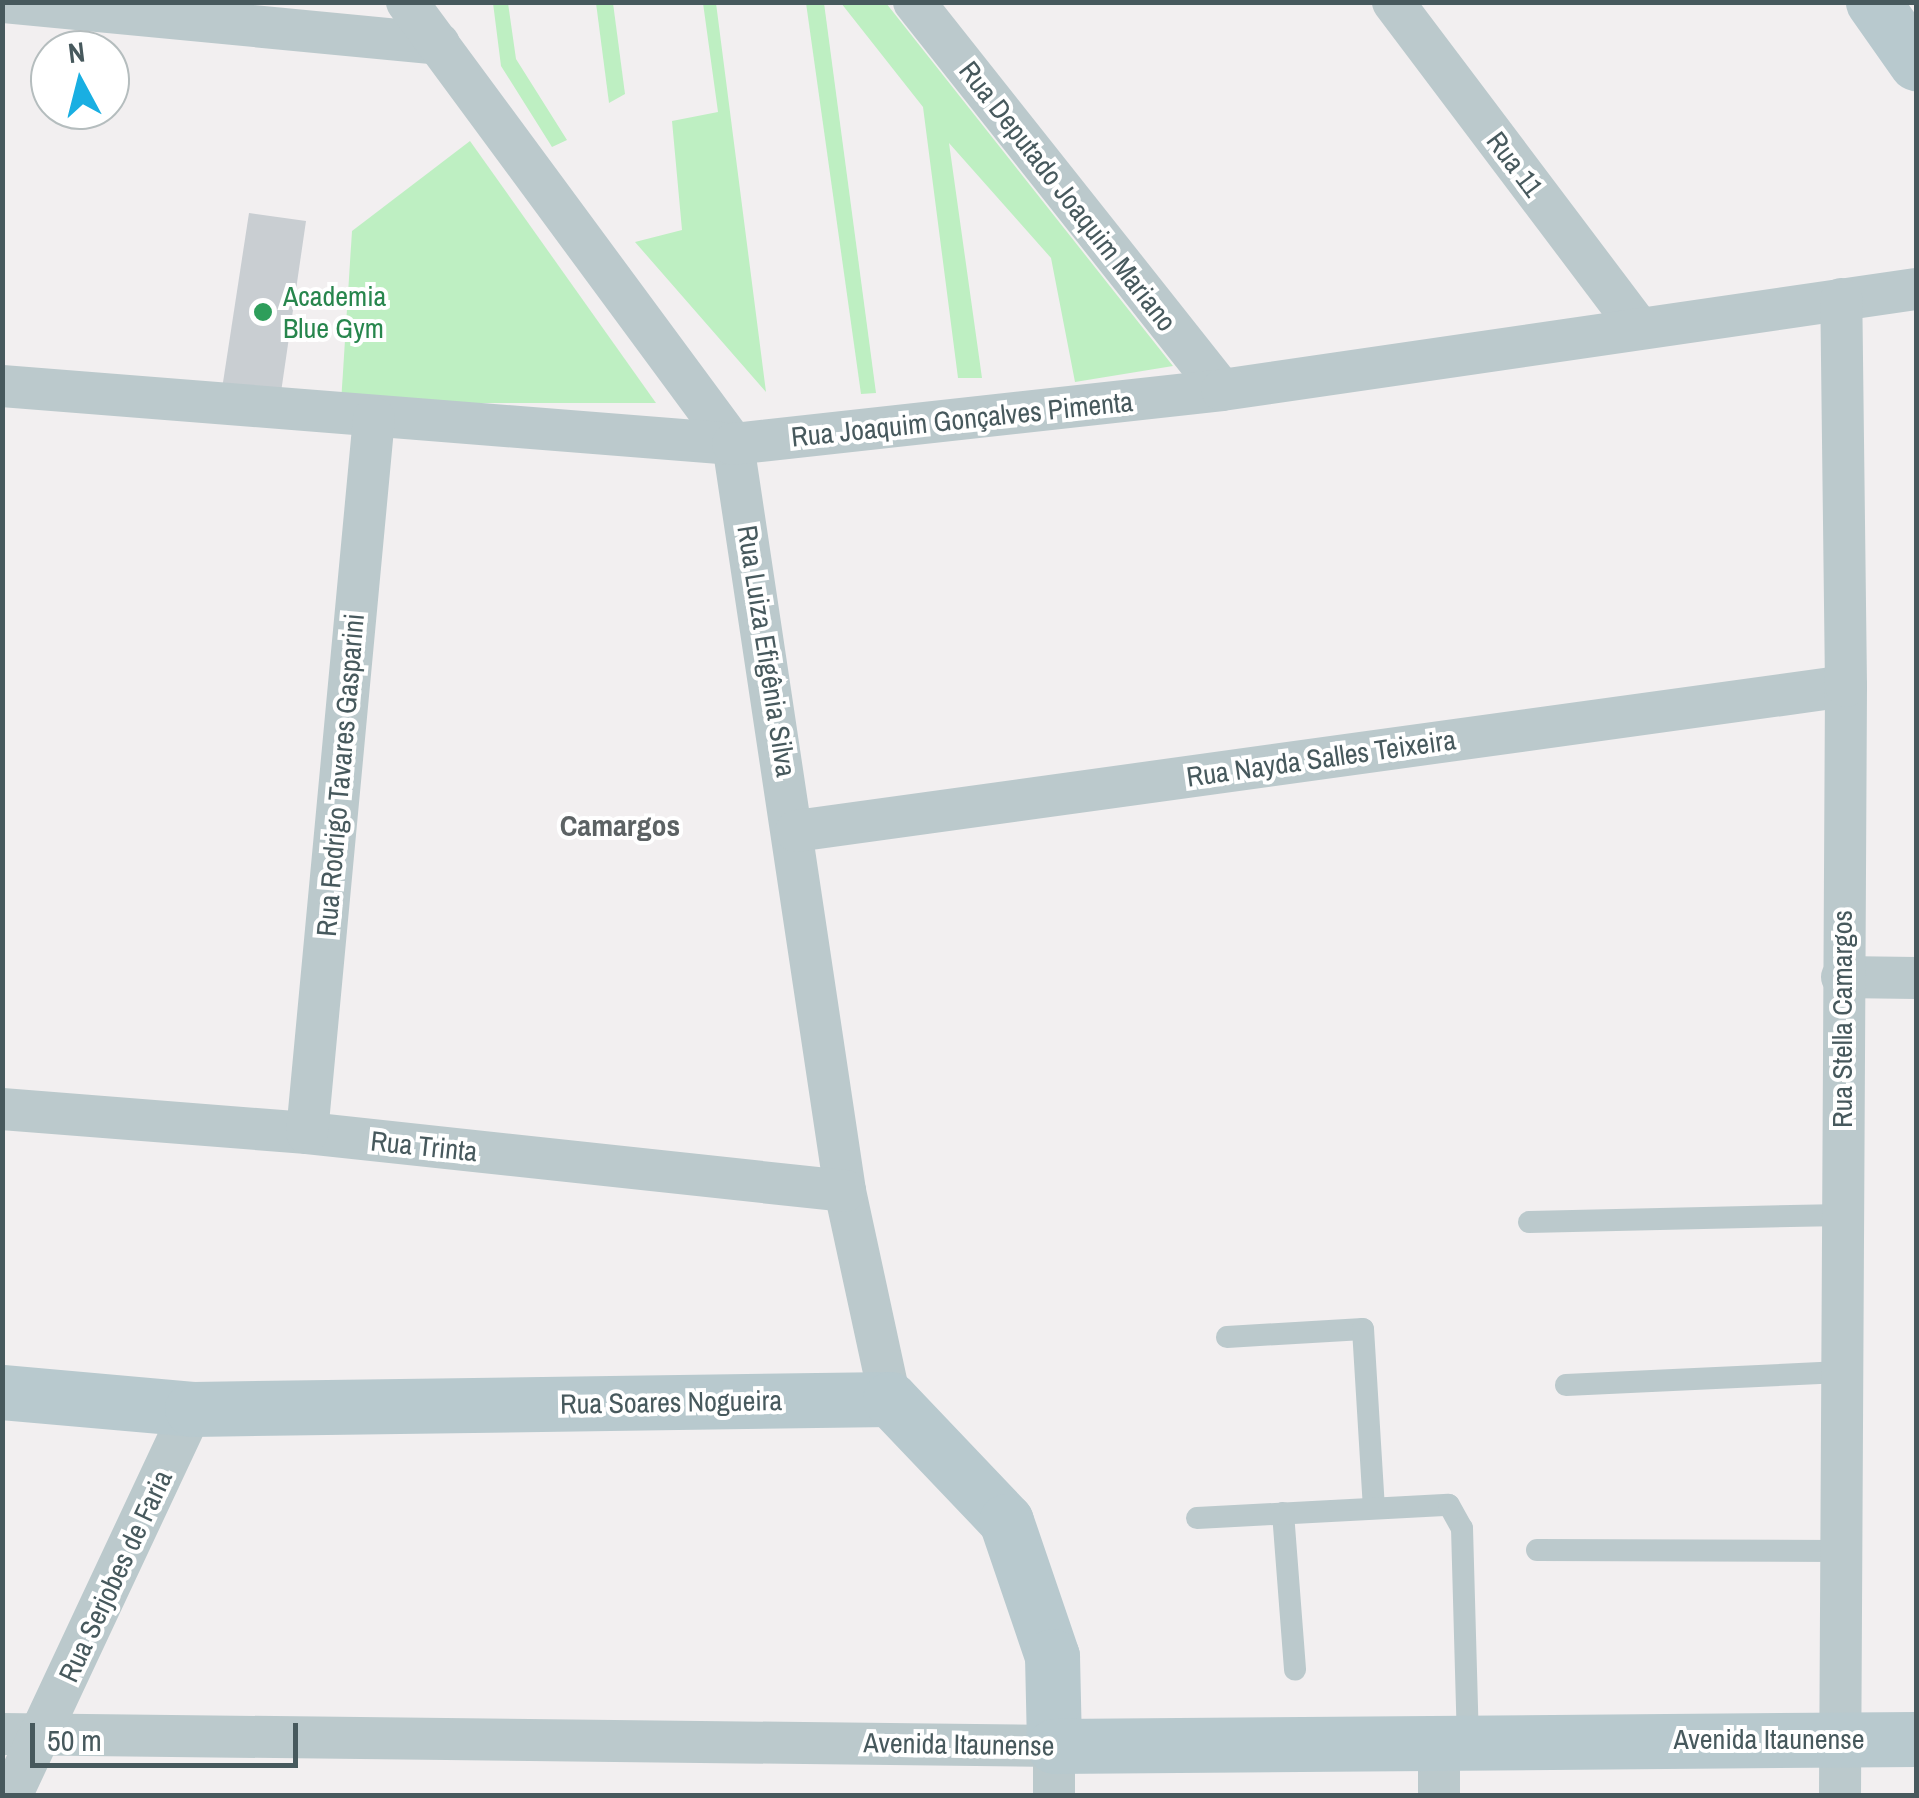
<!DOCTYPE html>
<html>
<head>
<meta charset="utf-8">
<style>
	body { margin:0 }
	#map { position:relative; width:1919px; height:1798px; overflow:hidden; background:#f2eff0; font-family:"Archivo Narrow",sans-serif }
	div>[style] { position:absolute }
	.green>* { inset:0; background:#beefc2 }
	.building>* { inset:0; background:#c9ced2 }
	.lane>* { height:22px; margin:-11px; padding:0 11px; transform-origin:11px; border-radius:11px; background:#bbc9cc }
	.street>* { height:42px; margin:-21px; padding:0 21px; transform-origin:21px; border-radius:21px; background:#bbc9cc }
	.secondary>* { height:55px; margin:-27.5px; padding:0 27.5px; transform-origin:27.5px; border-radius:27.5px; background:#b8c9ce }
	.dots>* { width:28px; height:28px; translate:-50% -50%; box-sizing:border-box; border:5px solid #fff; border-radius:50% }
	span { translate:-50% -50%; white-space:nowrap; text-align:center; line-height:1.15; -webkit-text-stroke:8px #fff; paint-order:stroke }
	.street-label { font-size:28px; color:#47595d }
	.leisure-label { font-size:28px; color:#27864d }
	.left { translate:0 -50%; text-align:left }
	.neighbourhood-label { font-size:30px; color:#5c6264; font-weight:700 }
	.frame { position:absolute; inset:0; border:5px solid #47595d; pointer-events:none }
	.north { position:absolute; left:30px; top:30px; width:100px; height:100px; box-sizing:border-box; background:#fff; border:2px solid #b5bdbe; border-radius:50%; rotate:353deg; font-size:28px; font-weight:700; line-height:40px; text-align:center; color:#47595d }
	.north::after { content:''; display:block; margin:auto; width:35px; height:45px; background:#19afe2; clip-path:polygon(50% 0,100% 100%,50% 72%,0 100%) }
	.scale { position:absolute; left:30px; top:1723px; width:268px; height:45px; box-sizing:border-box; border:5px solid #47595d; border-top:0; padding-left:12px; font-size:30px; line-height:35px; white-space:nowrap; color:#47595d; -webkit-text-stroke:8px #fff; paint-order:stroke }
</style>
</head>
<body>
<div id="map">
	<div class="green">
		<i style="clip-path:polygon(493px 3px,508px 3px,516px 59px,567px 140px,552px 147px,501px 66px)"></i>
		<i style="clip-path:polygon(596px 3px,613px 3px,625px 94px,609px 103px)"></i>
		<i style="clip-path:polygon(703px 3px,716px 3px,766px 392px,635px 242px,682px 230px,672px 121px,718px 112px)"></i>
		<i style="clip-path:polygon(806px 3px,824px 3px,876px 393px,861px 394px)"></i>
		<i style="clip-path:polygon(841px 3px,886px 3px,1173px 366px,1075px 382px,1051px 258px,949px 143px,982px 378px,958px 378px,923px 107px)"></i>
		<i style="clip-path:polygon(470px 141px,656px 403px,341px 403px,352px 231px)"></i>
	</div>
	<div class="building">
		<i style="clip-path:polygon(249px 213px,306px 221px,279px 406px,220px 402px)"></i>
	</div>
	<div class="lane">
		<i style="left:1529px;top:1222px;width:313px;rotate:-1.3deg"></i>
		<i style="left:1227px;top:1337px;width:136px;rotate:-3.4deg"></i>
		<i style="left:1363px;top:1329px;width:178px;rotate:86.5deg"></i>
		<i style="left:1566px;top:1385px;width:275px;rotate:-2.7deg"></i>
		<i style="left:1283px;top:1513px;width:157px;rotate:85.6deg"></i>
		<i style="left:1197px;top:1518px;width:252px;rotate:-3deg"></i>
		<i style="left:1449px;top:1505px;width:26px;rotate:61deg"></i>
		<i style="left:1462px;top:1528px;width:212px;rotate:88.4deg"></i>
		<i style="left:1537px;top:1550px;width:304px;rotate:0.2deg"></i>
	</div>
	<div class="street">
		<i style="left:4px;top:2px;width:437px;rotate:5.5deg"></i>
		<i style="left:407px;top:2px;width:549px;rotate:53.59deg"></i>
		<i style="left:733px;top:444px;width:755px;rotate:81.47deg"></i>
		<i style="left:845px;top:1191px;width:213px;rotate:77.8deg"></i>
		<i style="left:914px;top:2px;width:495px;rotate:51.6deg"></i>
		<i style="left:1393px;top:2px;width:404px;rotate:53deg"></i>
		<i style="left:2px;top:386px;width:733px;rotate:4.54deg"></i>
		<i style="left:733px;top:444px;width:492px;rotate:-6.3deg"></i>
		<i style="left:1222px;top:390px;width:701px;rotate:-8.28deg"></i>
		<i style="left:796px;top:831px;width:1060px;rotate:-7.86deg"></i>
		<i style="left:1842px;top:977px;width:74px;rotate:0.8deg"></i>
		<i style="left:2px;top:1109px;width:306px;rotate:4.5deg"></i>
		<i style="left:307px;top:1133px;width:541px;rotate:6.15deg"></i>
		<i style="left:307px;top:1133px;width:718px;rotate:-84.65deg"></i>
		<i style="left:2px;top:1734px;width:1052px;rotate:0.65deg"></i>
		<i style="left:1054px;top:1746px;width:50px;rotate:90deg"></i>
		<i style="left:1439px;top:1740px;width:56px;rotate:90deg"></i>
		<i style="left:11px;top:1796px;width:427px;rotate:-64.9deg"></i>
		<i style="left:1840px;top:1796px;width:1110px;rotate:-89.69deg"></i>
		<i style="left:1846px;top:686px;width:387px;rotate:-90.7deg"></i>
	</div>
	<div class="secondary">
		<i style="left:1873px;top:2px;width:75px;rotate:54.8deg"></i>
		<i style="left:2px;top:1392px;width:191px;rotate:5.1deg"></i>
		<i style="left:192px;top:1409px;width:698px;rotate:-0.82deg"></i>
		<i style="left:890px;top:1399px;width:168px;rotate:46.4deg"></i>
		<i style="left:1006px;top:1521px;width:143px;rotate:71.2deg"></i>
		<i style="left:1052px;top:1656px;width:90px;rotate:88.7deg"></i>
		<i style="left:1054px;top:1746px;width:862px;rotate:-0.47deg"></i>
	</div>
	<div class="dots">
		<i style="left:263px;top:312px;background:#2e9e5b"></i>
	</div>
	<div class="street-label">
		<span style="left:1515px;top:164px;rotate:53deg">Rua 11</span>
		<span style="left:1068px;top:196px;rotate:52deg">Rua Deputado Joaquim Mariano</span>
		<span style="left:962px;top:419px;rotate:-6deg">Rua Joaquim Gonçalves Pimenta</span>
		<span style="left:767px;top:651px;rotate:81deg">Rua Luiza Efigênia Silva</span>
		<span style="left:1321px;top:758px;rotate:-8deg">Rua Nayda Salles Teixeira</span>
		<span style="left:340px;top:775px;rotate:-85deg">Rua Rodrigo Tavares Gasparini</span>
		<span style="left:1842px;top:1019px;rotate:-90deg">Rua Stella Camargos</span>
		<span style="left:424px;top:1146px;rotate:6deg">Rua Trinta</span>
		<span style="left:671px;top:1402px;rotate:-1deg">Rua Soares Nogueira</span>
		<span style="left:115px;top:1576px;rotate:-65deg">Rua Serjobes de Faria</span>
		<span style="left:1769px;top:1739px">Avenida Itaunense</span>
		<span style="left:959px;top:1744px;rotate:1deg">Avenida Itaunense</span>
	</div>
	<div class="leisure-label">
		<span class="left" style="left:283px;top:312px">Academia<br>Blue Gym</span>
	</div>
	<div class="neighbourhood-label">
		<span style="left:620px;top:825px">Camargos</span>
	</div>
	<div class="frame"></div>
	<div class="north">N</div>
	<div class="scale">50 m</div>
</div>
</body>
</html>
